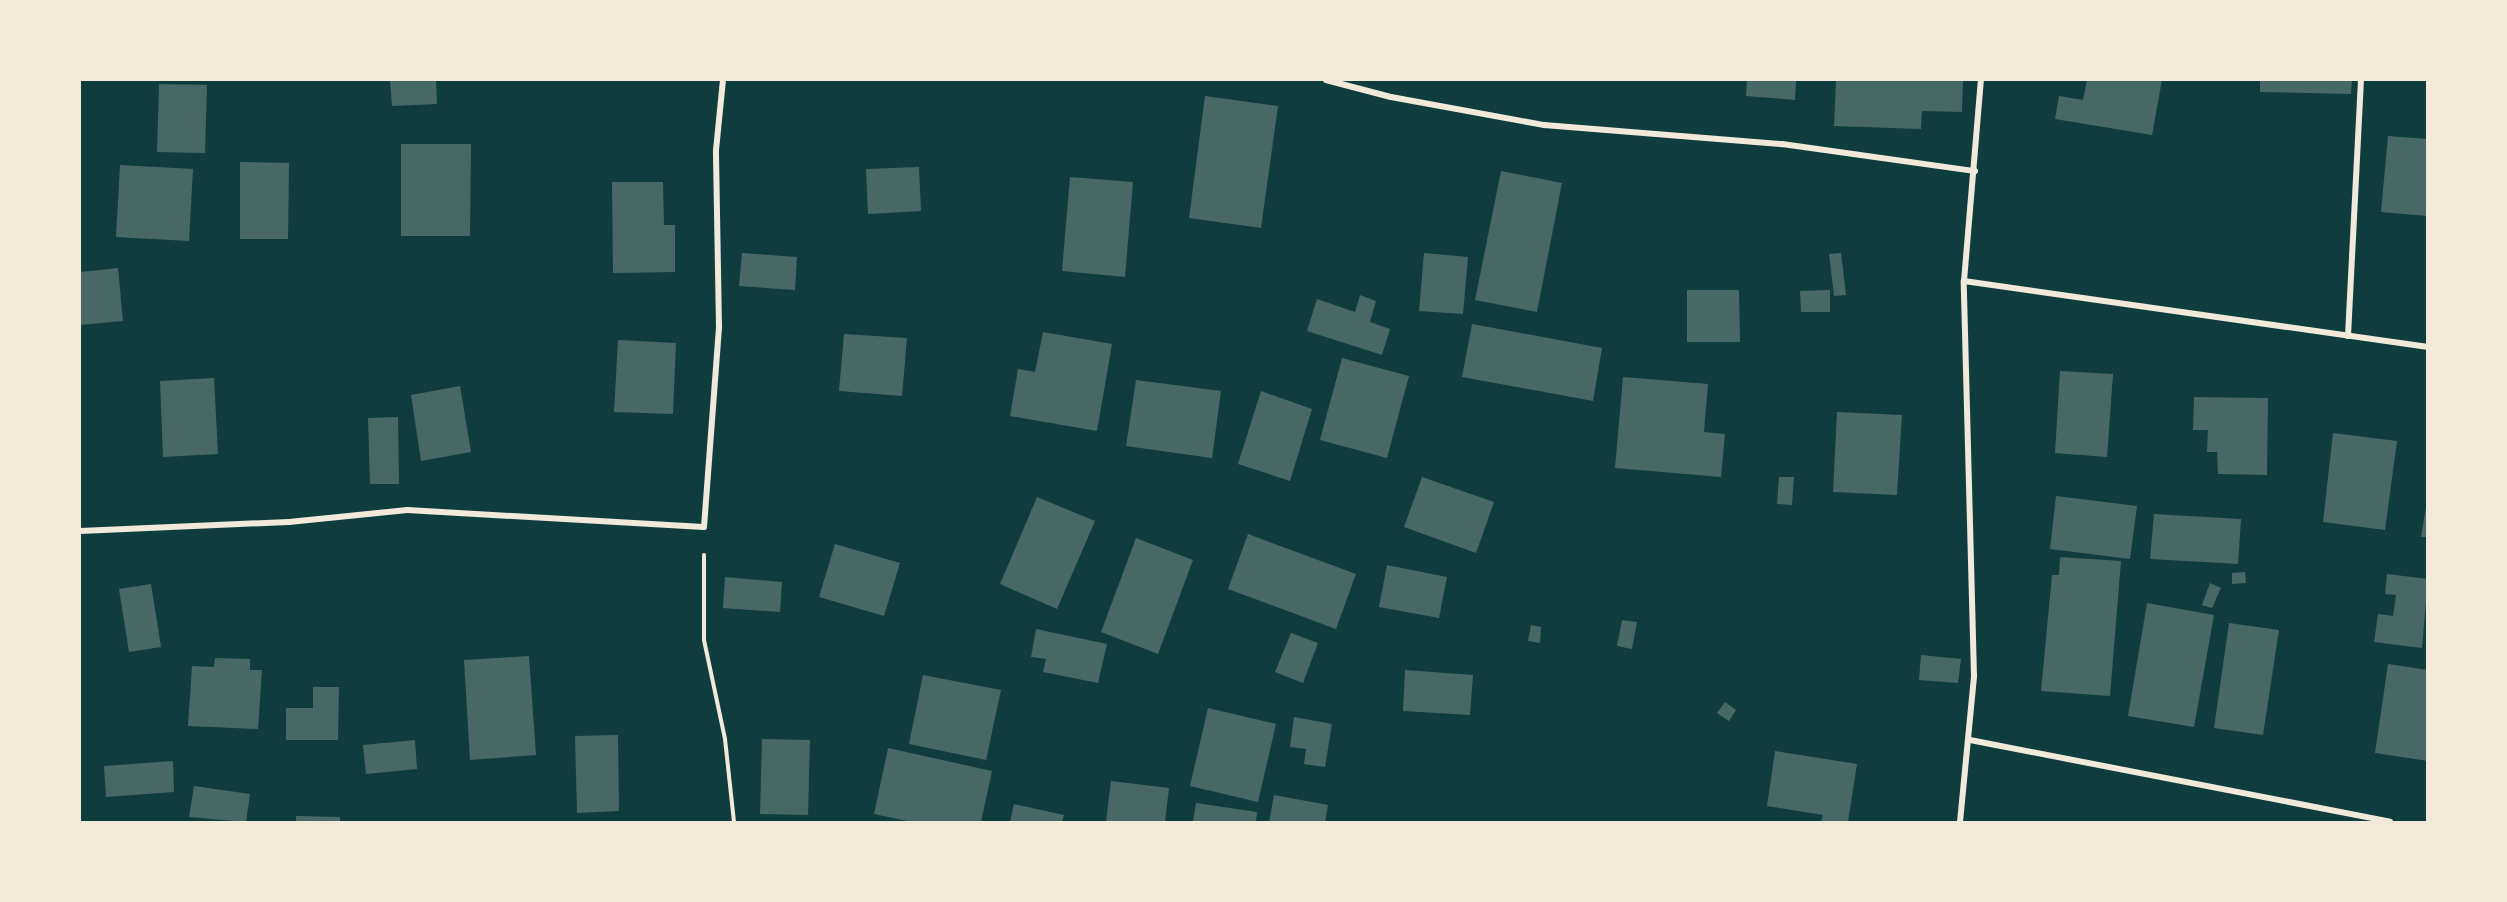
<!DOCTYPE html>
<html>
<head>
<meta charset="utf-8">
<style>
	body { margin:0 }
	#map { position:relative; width:2507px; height:902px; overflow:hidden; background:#0f3d3e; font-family:"Source Sans 3",sans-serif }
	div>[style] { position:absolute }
	.building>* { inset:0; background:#486865 }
	.path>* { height:4px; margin:-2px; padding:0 2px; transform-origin:2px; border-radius:2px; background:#f1e9da }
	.minor>* { height:6px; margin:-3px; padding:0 3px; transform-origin:3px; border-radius:3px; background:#f1e9da }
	span { translate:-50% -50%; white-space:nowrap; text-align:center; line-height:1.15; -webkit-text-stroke:4.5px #f1e9da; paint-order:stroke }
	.frame { position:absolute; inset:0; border:81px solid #f1e9da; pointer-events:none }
</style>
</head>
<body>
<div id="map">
	<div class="building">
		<i style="clip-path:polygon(390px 80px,436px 80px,437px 104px,392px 106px)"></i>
		<i style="clip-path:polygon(1747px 80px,1796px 80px,1795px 100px,1746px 96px)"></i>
		<i style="clip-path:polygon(1836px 80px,1963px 80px,1962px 112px,1922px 111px,1921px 129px,1834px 126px)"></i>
		<i style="clip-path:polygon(2087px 80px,2162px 80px,2152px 135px,2055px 119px,2059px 96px,2083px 100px)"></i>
		<i style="clip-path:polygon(2260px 80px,2352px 80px,2351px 94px,2260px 92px)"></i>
		<i style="clip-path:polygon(159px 84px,207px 85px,205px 153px,157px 152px)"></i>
		<i style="clip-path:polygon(1205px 96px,1278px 106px,1261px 228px,1189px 218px)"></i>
		<i style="clip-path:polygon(2388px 136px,2428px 139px,2428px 216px,2381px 212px)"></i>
		<i style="clip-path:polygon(401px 144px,471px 144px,470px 236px,401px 236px)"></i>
		<i style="clip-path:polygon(240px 162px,289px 163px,288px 239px,240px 239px)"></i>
		<i style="clip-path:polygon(120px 165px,193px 169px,189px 241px,116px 237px)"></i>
		<i style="clip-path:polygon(919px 167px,921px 211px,868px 214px,866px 169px)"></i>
		<i style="clip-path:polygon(1501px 171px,1562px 183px,1537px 312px,1475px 300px)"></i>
		<i style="clip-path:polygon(1070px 177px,1133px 182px,1125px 277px,1062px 271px)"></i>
		<i style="clip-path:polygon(612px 182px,663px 182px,664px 225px,675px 225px,675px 272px,613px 273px)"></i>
		<i style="clip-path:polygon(742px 253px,797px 257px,795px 290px,739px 286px)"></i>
		<i style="clip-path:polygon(1424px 253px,1468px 257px,1463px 314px,1419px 311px)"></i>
		<i style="clip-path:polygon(1841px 253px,1846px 295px,1834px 296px,1829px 254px)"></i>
		<i style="clip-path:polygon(118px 268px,123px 321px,80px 325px,80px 272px)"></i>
		<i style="clip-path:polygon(1687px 290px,1739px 290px,1740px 342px,1687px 342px)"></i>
		<i style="clip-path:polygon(1830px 290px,1830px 312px,1801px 312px,1800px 291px)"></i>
		<i style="clip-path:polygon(1360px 295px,1376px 301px,1370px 322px,1390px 329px,1382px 355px,1307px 331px,1317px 299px,1355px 312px)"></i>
		<i style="clip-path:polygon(1472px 324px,1602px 348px,1593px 401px,1462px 377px)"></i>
		<i style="clip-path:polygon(1043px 332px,1112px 344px,1097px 431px,1010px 416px,1018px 369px,1035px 372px)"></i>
		<i style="clip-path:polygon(844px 334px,907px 338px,902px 396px,839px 391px)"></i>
		<i style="clip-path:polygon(618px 340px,676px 343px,673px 414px,614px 412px)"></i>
		<i style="clip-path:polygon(1342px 358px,1409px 376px,1387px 458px,1320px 440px)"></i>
		<i style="clip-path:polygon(2060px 371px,2113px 374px,2107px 457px,2055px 453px)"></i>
		<i style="clip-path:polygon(1623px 377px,1708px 384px,1704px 432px,1725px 434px,1721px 477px,1615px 468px)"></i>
		<i style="clip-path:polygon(214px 378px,218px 454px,163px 457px,160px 381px)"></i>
		<i style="clip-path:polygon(1136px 380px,1221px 391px,1212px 458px,1126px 446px)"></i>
		<i style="clip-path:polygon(460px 386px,471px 452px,421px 461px,411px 395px)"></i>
		<i style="clip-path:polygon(1261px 391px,1312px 409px,1290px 481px,1238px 464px)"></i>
		<i style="clip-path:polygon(2194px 397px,2268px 398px,2267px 475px,2218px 474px,2217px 452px,2207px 452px,2208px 430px,2193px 430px)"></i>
		<i style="clip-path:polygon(1837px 412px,1902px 415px,1897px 495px,1833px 492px)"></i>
		<i style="clip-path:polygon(398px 417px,399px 484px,370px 484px,368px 418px)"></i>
		<i style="clip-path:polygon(2333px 433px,2397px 441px,2385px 530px,2323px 522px)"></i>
		<i style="clip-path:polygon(1422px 477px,1494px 502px,1476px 553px,1404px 527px)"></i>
		<i style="clip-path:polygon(1779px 477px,1794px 477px,1792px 505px,1777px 504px)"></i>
		<i style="clip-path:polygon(2428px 495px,2428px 537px,2421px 537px)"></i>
		<i style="clip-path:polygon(2056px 496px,2137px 506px,2130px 559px,2050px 549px)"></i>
		<i style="clip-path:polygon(1037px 497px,1095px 521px,1057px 609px,1000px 584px)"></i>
		<i style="clip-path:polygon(2154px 514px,2241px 519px,2238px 564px,2150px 559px)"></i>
		<i style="clip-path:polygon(1248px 534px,1356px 574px,1336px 629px,1228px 589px)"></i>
		<i style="clip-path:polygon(1136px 538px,1193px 560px,1158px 654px,1101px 632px)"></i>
		<i style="clip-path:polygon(835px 544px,900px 563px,884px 616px,819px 597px)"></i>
		<i style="clip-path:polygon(2060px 557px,2121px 561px,2110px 696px,2041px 691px,2052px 575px,2059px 575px)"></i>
		<i style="clip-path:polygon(1387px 565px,1447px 577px,1439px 618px,1379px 607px)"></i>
		<i style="clip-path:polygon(2245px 572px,2246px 583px,2232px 584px,2232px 573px)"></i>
		<i style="clip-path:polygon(2387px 574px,2428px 579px,2422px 648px,2374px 642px,2378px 614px,2393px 616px,2396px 595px,2385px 594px)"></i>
		<i style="clip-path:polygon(725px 577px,782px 582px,780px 612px,723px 608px)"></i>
		<i style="clip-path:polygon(2210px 583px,2221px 588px,2212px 608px,2202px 605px)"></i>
		<i style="clip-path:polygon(151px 584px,161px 647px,129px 652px,119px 589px)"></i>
		<i style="clip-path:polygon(2147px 603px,2214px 615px,2194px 727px,2128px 716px)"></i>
		<i style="clip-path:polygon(1622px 620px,1637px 622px,1632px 649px,1617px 646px)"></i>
		<i style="clip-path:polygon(2229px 623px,2279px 630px,2263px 735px,2214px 728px)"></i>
		<i style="clip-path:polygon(1531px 625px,1541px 627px,1540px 643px,1528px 641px)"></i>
		<i style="clip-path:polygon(1036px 629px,1107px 644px,1098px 683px,1043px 672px,1046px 659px,1031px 657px)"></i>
		<i style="clip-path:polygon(1291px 633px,1318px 643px,1303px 683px,1275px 672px)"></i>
		<i style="clip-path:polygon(1921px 655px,1961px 659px,1958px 683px,1919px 680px)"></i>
		<i style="clip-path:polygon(529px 656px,536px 755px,470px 760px,464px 660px)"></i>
		<i style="clip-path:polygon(215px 658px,250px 659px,250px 670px,262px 670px,258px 729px,188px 726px,192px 666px,214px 667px)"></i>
		<i style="clip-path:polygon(2388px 664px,2428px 670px,2428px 761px,2375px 753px)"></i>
		<i style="clip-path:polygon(1405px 670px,1473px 675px,1470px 715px,1403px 711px)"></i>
		<i style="clip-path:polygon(923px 675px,1001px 690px,986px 760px,909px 744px)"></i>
		<i style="clip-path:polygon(313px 687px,339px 687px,338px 740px,286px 740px,286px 708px,313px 708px)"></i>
		<i style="clip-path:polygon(1725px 702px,1736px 710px,1729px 721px,1717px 713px)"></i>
		<i style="clip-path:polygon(1208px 708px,1276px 724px,1258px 802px,1190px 786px)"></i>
		<i style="clip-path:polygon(1294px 717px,1332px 724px,1325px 767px,1304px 764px,1306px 749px,1290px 747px)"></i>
		<i style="clip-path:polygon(618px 735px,619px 811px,577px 813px,575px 736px)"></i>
		<i style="clip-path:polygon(762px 739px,810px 740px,808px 815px,760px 814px)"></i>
		<i style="clip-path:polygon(415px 740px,417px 769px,366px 774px,363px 745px)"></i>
		<i style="clip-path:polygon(888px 748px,992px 771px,981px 822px,912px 822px,874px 814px)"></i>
		<i style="clip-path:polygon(1775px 751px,1857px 764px,1848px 822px,1821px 822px,1823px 815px,1767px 806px)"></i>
		<i style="clip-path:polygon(173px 761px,174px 792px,106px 797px,104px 766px)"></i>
		<i style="clip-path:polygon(1111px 781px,1169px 788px,1165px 822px,1106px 822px)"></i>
		<i style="clip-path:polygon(194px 786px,250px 794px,246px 822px,189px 817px)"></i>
		<i style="clip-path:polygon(1274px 795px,1328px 805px,1325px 822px,1269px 822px)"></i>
		<i style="clip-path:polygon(1196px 803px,1257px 812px,1256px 822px,1193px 822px)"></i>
		<i style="clip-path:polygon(1014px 804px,1064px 815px,1062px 822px,1010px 822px)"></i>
		<i style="clip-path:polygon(296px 816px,340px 817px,340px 822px,296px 822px)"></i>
	</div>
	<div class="path">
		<i style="left:704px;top:555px;width:85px;rotate:90deg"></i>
		<i style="left:704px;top:640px;width:101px;rotate:78deg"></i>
		<i style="left:725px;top:739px;width:83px;rotate:83.8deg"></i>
	</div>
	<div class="minor">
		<i style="left:1326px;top:80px;width:67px;rotate:14.7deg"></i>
		<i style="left:1391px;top:97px;width:156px;rotate:10.4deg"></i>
		<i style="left:1544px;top:125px;width:239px;rotate:4.6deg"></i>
		<i style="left:1782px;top:144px;width:195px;rotate:8deg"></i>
		<i style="left:1964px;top:281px;width:469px;rotate:8.1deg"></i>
		<i style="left:2348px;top:336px;width:256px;rotate:-87.1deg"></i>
		<i style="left:80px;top:531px;width:209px;rotate:-2.5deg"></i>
		<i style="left:289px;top:522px;width:119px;rotate:-5.8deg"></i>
		<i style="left:407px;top:510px;width:297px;rotate:3.3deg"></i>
		<i style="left:704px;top:527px;width:201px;rotate:-85.7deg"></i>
		<i style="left:719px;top:327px;width:177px;rotate:-91deg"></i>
		<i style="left:716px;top:150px;width:70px;rotate:-84.3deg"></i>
		<i style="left:1970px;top:740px;width:428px;rotate:11deg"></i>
		<i style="left:1960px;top:822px;width:147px;rotate:-84.5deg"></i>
		<i style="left:1974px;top:676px;width:395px;rotate:-91.5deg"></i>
		<i style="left:1964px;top:281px;width:202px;rotate:-85.2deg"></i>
	</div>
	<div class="frame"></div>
</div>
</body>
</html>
